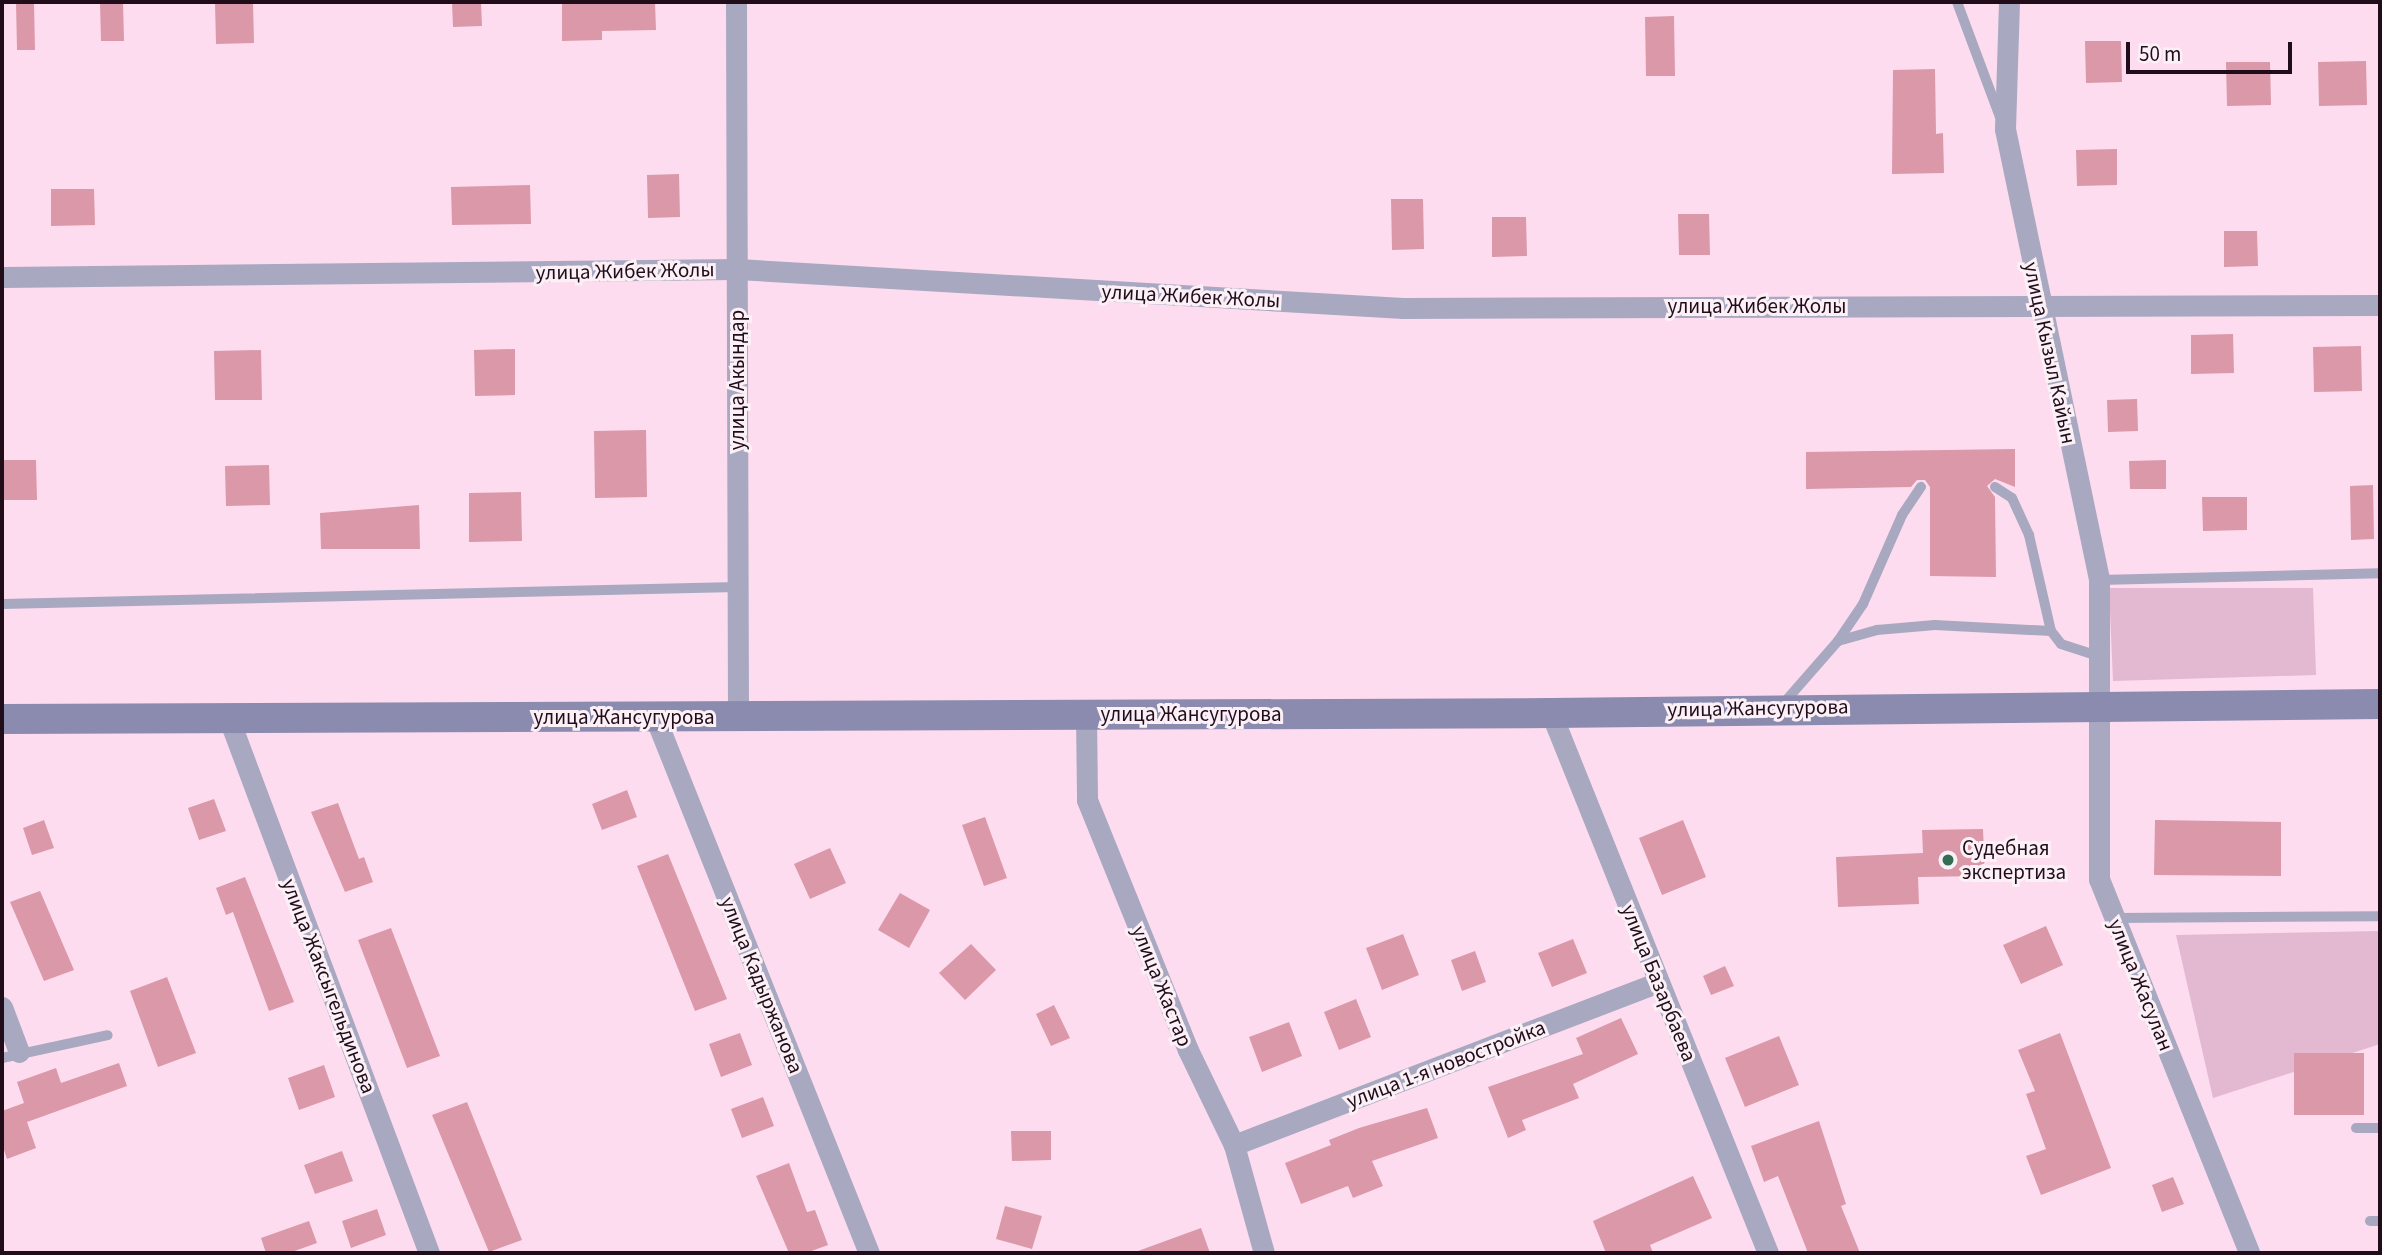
<!DOCTYPE html>
<html>
<head>
<meta charset="utf-8">
<style>
	body { margin:0 }
	#map { position:relative; width:2382px; height:1255px; overflow:hidden; background:#fedcef; font-family:"Source Sans 3",sans-serif }
	div>[style] { position:absolute }
	.green>* { inset:0; background:#e3b9d1 }
	.building>* { inset:0; background:#da98a8 }
	.service>* { height:10px; margin:-5px; padding:0 5px; transform-origin:5px; border-radius:5px; background:#a8a9c1 }
	.minor>* { height:21px; margin:-10.5px; padding:0 10.5px; transform-origin:10.5px; border-radius:10.5px; background:#a8a9c1 }
	.secondary>* { height:30px; margin:-15px; padding:0 15px; transform-origin:15px; border-radius:15px; background:#8a8bae }
	.dots>* { width:19px; height:19px; translate:-50% -50%; box-sizing:border-box; border:4px solid #fcf0f7; border-radius:50% }
	span { translate:-50% -50%; white-space:nowrap; text-align:center; line-height:1.15; -webkit-text-stroke:6px #fcf0f7; paint-order:stroke }
	.street-label { font-size:21px; color:#200d19 }
	.poi-label { font-size:21px; color:#200d19 }
	.left { translate:0 -50%; text-align:left }
	.frame { position:absolute; inset:0; border:4px solid #200d19; pointer-events:none }
	.scale { position:absolute; left:2126px; top:42px; width:166px; height:32px; box-sizing:border-box; border:4px solid #200d19; border-top:0; padding-left:9px; font-size:21px; line-height:24px; white-space:nowrap; color:#200d19; -webkit-text-stroke:5px #fcf0f7; paint-order:stroke }
</style>
</head>
<body>
<div id="map">
	<div class="green">
		<i style="clip-path:polygon(2109px 588px,2313px 588px,2316px 675px,2113px 681px)"></i>
		<i style="clip-path:polygon(2380px 931px,2380px 1044px,2213px 1098px,2176px 935px)"></i>
	</div>
	<div class="building">
		<i style="clip-path:polygon(16px 2px,34px 2px,35px 50px,17px 50px)"></i>
		<i style="clip-path:polygon(100px 2px,123px 2px,124px 41px,101px 41px)"></i>
		<i style="clip-path:polygon(215px 2px,253px 2px,254px 43px,216px 44px)"></i>
		<i style="clip-path:polygon(452px 2px,481px 2px,482px 26px,453px 27px)"></i>
		<i style="clip-path:polygon(562px 2px,655px 2px,656px 30px,602px 31px,602px 40px,562px 41px)"></i>
		<i style="clip-path:polygon(1674px 16px,1675px 76px,1646px 76px,1645px 17px)"></i>
		<i style="clip-path:polygon(2085px 41px,2121px 41px,2122px 82px,2086px 83px)"></i>
		<i style="clip-path:polygon(2366px 61px,2367px 105px,2319px 106px,2318px 62px)"></i>
		<i style="clip-path:polygon(2226px 62px,2270px 62px,2271px 105px,2227px 106px)"></i>
		<i style="clip-path:polygon(1935px 69px,1936px 134px,1943px 133px,1944px 173px,1892px 174px,1893px 70px)"></i>
		<i style="clip-path:polygon(2117px 149px,2117px 185px,2077px 186px,2076px 150px)"></i>
		<i style="clip-path:polygon(679px 174px,680px 217px,648px 218px,647px 175px)"></i>
		<i style="clip-path:polygon(530px 185px,531px 224px,452px 225px,451px 187px)"></i>
		<i style="clip-path:polygon(51px 189px,94px 189px,95px 225px,51px 226px)"></i>
		<i style="clip-path:polygon(1391px 199px,1423px 199px,1424px 249px,1392px 250px)"></i>
		<i style="clip-path:polygon(1678px 214px,1709px 214px,1710px 255px,1679px 255px)"></i>
		<i style="clip-path:polygon(1492px 217px,1526px 217px,1527px 256px,1492px 257px)"></i>
		<i style="clip-path:polygon(2224px 231px,2257px 231px,2258px 266px,2224px 267px)"></i>
		<i style="clip-path:polygon(2233px 334px,2234px 373px,2191px 374px,2191px 335px)"></i>
		<i style="clip-path:polygon(2361px 346px,2362px 391px,2314px 392px,2313px 347px)"></i>
		<i style="clip-path:polygon(515px 349px,515px 395px,475px 396px,474px 350px)"></i>
		<i style="clip-path:polygon(261px 350px,262px 400px,215px 400px,214px 351px)"></i>
		<i style="clip-path:polygon(2137px 399px,2138px 431px,2108px 432px,2107px 400px)"></i>
		<i style="clip-path:polygon(646px 430px,647px 497px,595px 498px,594px 431px)"></i>
		<i style="clip-path:polygon(2015px 449px,2015px 487px,1995px 479px,1987px 486px,1995px 497px,1996px 577px,1930px 576px,1930px 487px,1925px 480px,1917px 480px,1911px 487px,1806px 489px,1806px 452px)"></i>
		<i style="clip-path:polygon(2px 460px,36px 460px,37px 500px,2px 500px)"></i>
		<i style="clip-path:polygon(2166px 460px,2166px 489px,2130px 489px,2129px 461px)"></i>
		<i style="clip-path:polygon(269px 465px,270px 505px,226px 506px,225px 466px)"></i>
		<i style="clip-path:polygon(2373px 485px,2374px 539px,2351px 540px,2350px 486px)"></i>
		<i style="clip-path:polygon(521px 492px,522px 541px,469px 542px,469px 493px)"></i>
		<i style="clip-path:polygon(2202px 497px,2247px 497px,2247px 530px,2203px 531px)"></i>
		<i style="clip-path:polygon(419px 505px,420px 549px,321px 549px,320px 513px)"></i>
		<i style="clip-path:polygon(627px 790px,637px 817px,602px 830px,592px 804px)"></i>
		<i style="clip-path:polygon(214px 799px,226px 831px,199px 840px,188px 808px)"></i>
		<i style="clip-path:polygon(338px 803px,359px 859px,364px 857px,373px 882px,345px 892px,311px 812px)"></i>
		<i style="clip-path:polygon(985px 817px,1007px 878px,984px 886px,962px 825px)"></i>
		<i style="clip-path:polygon(44px 820px,54px 848px,32px 855px,23px 828px)"></i>
		<i style="clip-path:polygon(1683px 820px,1706px 877px,1662px 895px,1639px 838px)"></i>
		<i style="clip-path:polygon(2155px 820px,2281px 822px,2281px 876px,2154px 875px)"></i>
		<i style="clip-path:polygon(1983px 829px,1985px 876px,1918px 877px,1919px 904px,1838px 907px,1836px 857px,1923px 853px,1922px 830px)"></i>
		<i style="clip-path:polygon(830px 848px,846px 883px,810px 899px,794px 864px)"></i>
		<i style="clip-path:polygon(668px 854px,727px 999px,695px 1011px,637px 866px)"></i>
		<i style="clip-path:polygon(245px 877px,294px 1002px,269px 1011px,233px 912px,226px 915px,216px 888px)"></i>
		<i style="clip-path:polygon(40px 891px,74px 970px,44px 981px,10px 902px)"></i>
		<i style="clip-path:polygon(900px 893px,930px 910px,909px 948px,878px 930px)"></i>
		<i style="clip-path:polygon(2046px 926px,2063px 965px,2021px 984px,2003px 945px)"></i>
		<i style="clip-path:polygon(391px 928px,440px 1056px,407px 1068px,358px 940px)"></i>
		<i style="clip-path:polygon(1403px 934px,1419px 975px,1382px 990px,1366px 948px)"></i>
		<i style="clip-path:polygon(1573px 939px,1587px 973px,1552px 987px,1538px 953px)"></i>
		<i style="clip-path:polygon(971px 944px,996px 970px,965px 1000px,939px 973px)"></i>
		<i style="clip-path:polygon(1475px 951px,1486px 982px,1462px 991px,1451px 960px)"></i>
		<i style="clip-path:polygon(1725px 966px,1734px 986px,1711px 995px,1703px 976px)"></i>
		<i style="clip-path:polygon(167px 977px,196px 1053px,158px 1067px,130px 991px)"></i>
		<i style="clip-path:polygon(1356px 999px,1371px 1037px,1339px 1050px,1324px 1012px)"></i>
		<i style="clip-path:polygon(1054px 1005px,1070px 1038px,1051px 1046px,1036px 1014px)"></i>
		<i style="clip-path:polygon(1621px 1018px,1638px 1054px,1573px 1084px,1579px 1098px,1522px 1120px,1526px 1130px,1508px 1138px,1488px 1087px,1583px 1054px,1576px 1038px)"></i>
		<i style="clip-path:polygon(1289px 1022px,1302px 1056px,1262px 1072px,1249px 1037px)"></i>
		<i style="clip-path:polygon(740px 1033px,752px 1065px,721px 1077px,709px 1044px)"></i>
		<i style="clip-path:polygon(2060px 1033px,2111px 1168px,2041px 1195px,2026px 1156px,2046px 1149px,2026px 1094px,2035px 1091px,2018px 1050px)"></i>
		<i style="clip-path:polygon(1779px 1036px,1799px 1085px,1745px 1107px,1725px 1058px)"></i>
		<i style="clip-path:polygon(2294px 1053px,2364px 1053px,2364px 1115px,2294px 1115px)"></i>
		<i style="clip-path:polygon(119px 1063px,127px 1086px,27px 1122px,36px 1148px,7px 1159px,2px 1144px,2px 1111px,24px 1103px,17px 1082px,56px 1068px,61px 1083px)"></i>
		<i style="clip-path:polygon(324px 1065px,335px 1097px,299px 1110px,288px 1078px)"></i>
		<i style="clip-path:polygon(763px 1097px,774px 1126px,742px 1138px,731px 1109px)"></i>
		<i style="clip-path:polygon(467px 1102px,522px 1240px,489px 1252px,432px 1115px)"></i>
		<i style="clip-path:polygon(1427px 1108px,1438px 1138px,1372px 1161px,1383px 1186px,1353px 1198px,1348px 1186px,1301px 1204px,1285px 1163px,1331px 1145px,1329px 1140px,1359px 1128px)"></i>
		<i style="clip-path:polygon(1819px 1121px,1846px 1204px,1841px 1206px,1860px 1253px,1808px 1253px,1778px 1176px,1764px 1182px,1751px 1146px)"></i>
		<i style="clip-path:polygon(1011px 1131px,1051px 1131px,1051px 1160px,1012px 1161px)"></i>
		<i style="clip-path:polygon(342px 1151px,353px 1181px,315px 1194px,304px 1165px)"></i>
		<i style="clip-path:polygon(789px 1163px,807px 1212px,815px 1210px,828px 1245px,806px 1253px,789px 1253px,756px 1176px)"></i>
		<i style="clip-path:polygon(1693px 1176px,1712px 1218px,1650px 1245px,1653px 1253px,1606px 1253px,1593px 1221px)"></i>
		<i style="clip-path:polygon(2173px 1177px,2184px 1204px,2162px 1212px,2152px 1185px)"></i>
		<i style="clip-path:polygon(1005px 1206px,1042px 1216px,1032px 1249px,996px 1239px)"></i>
		<i style="clip-path:polygon(377px 1209px,386px 1235px,351px 1248px,342px 1221px)"></i>
		<i style="clip-path:polygon(309px 1221px,317px 1243px,289px 1253px,266px 1253px,261px 1238px)"></i>
		<i style="clip-path:polygon(1201px 1228px,1210px 1253px,1139px 1253px,1138px 1251px)"></i>
	</div>
	<div class="service">
		<i style="left:1957px;top:2px;width:123px;rotate:69.5deg"></i>
		<i style="left:1995px;top:487px;width:20px;rotate:33deg"></i>
		<i style="left:2012px;top:498px;width:41px;rotate:65.3deg"></i>
		<i style="left:2029px;top:535px;width:98px;rotate:77.1deg"></i>
		<i style="left:2051px;top:631px;width:16px;rotate:52deg"></i>
		<i style="left:2061px;top:644px;width:39px;rotate:18deg"></i>
		<i style="left:2099px;top:580px;width:281px;rotate:-1.4deg"></i>
		<i style="left:2px;top:604px;width:735px;rotate:-1.32deg"></i>
		<i style="left:1838px;top:641px;width:41px;rotate:-15.8deg"></i>
		<i style="left:1877px;top:630px;width:58px;rotate:-4.9deg"></i>
		<i style="left:1935px;top:625px;width:116px;rotate:3deg"></i>
		<i style="left:1782px;top:705px;width:85px;rotate:-48.8deg"></i>
		<i style="left:1838px;top:641px;width:45px;rotate:-56deg"></i>
		<i style="left:1863px;top:604px;width:97px;rotate:-66.3deg"></i>
		<i style="left:1902px;top:515px;width:34px;rotate:-56deg"></i>
		<i style="left:2114px;top:918px;width:266px;rotate:-0.4deg"></i>
		<i style="left:2px;top:1058px;width:108px;rotate:-12.2deg"></i>
		<i style="left:2356px;top:1128px;width:24px"></i>
		<i style="left:2370px;top:1221px;width:10px"></i>
	</div>
	<div class="minor">
		<i style="left:736px;top:2px;width:714px;rotate:89.84deg"></i>
		<i style="left:2009px;top:2px;width:127px;rotate:91.8deg"></i>
		<i style="left:2005px;top:129px;width:461px;rotate:78.2deg"></i>
		<i style="left:2099px;top:580px;width:299px;rotate:90deg"></i>
		<i style="left:2099px;top:879px;width:403px;rotate:68.1deg"></i>
		<i style="left:2px;top:277px;width:735px;rotate:-0.62deg"></i>
		<i style="left:737px;top:269px;width:667px;rotate:3.35deg"></i>
		<i style="left:1403px;top:308px;width:977px;rotate:-0.18deg"></i>
		<i style="left:1551px;top:713px;width:582px;rotate:68.11deg"></i>
		<i style="left:1086px;top:714px;width:86px;rotate:89.3deg"></i>
		<i style="left:1087px;top:800px;width:270px;rotate:68deg"></i>
		<i style="left:1188px;top:1050px;width:106px;rotate:64.2deg"></i>
		<i style="left:1234px;top:1145px;width:112px;rotate:74.5deg"></i>
		<i style="left:655px;top:717px;width:577px;rotate:68.24deg"></i>
		<i style="left:229px;top:719px;width:570px;rotate:69.47deg"></i>
		<i style="left:2px;top:1007px;width:48px;rotate:69.3deg"></i>
		<i style="left:1234px;top:1145px;width:455px;rotate:-21deg"></i>
	</div>
	<div class="secondary">
		<i style="left:2px;top:719px;width:1549px;rotate:-0.22deg"></i>
		<i style="left:1551px;top:713px;width:829px;rotate:-0.62deg"></i>
	</div>
	<div class="dots">
		<i style="left:1948px;top:860px;background:#346c54"></i>
	</div>
	<div class="street-label">
		<span style="left:625px;top:271px;rotate:-1deg">улица Жибек Жолы</span>
		<span style="left:1191px;top:296px;rotate:3deg">улица Жибек Жолы</span>
		<span style="left:1757px;top:306px">улица Жибек Жолы</span>
		<span style="left:2050px;top:353px;rotate:78deg">улица Кызыл Кайын</span>
		<span style="left:737px;top:380px;rotate:-90deg">улица Акындар</span>
		<span style="left:1758px;top:708px;rotate:-1deg">улица Жансугурова</span>
		<span style="left:1191px;top:714px">улица Жансугурова</span>
		<span style="left:624px;top:717px">улица Жансугурова</span>
		<span style="left:1659px;top:983px;rotate:68deg">улица Базарбаева</span>
		<span style="left:762px;top:985px;rotate:68deg">улица Кадыржанова</span>
		<span style="left:2141px;top:985px;rotate:68deg">улица Жасулан</span>
		<span style="left:329px;top:986px;rotate:69deg">улица Жаксыгельдинова</span>
		<span style="left:1162px;top:986px;rotate:68deg">улица Жастар</span>
		<span style="left:1446px;top:1064px;rotate:-21deg">улица 1-я новостройка</span>
	</div>
	<div class="poi-label">
		<span class="left" style="left:1962px;top:860px">Судебная<br>экспертиза</span>
	</div>
	<div class="frame"></div>
	<div class="scale">50 m</div>
</div>
</body>
</html>
